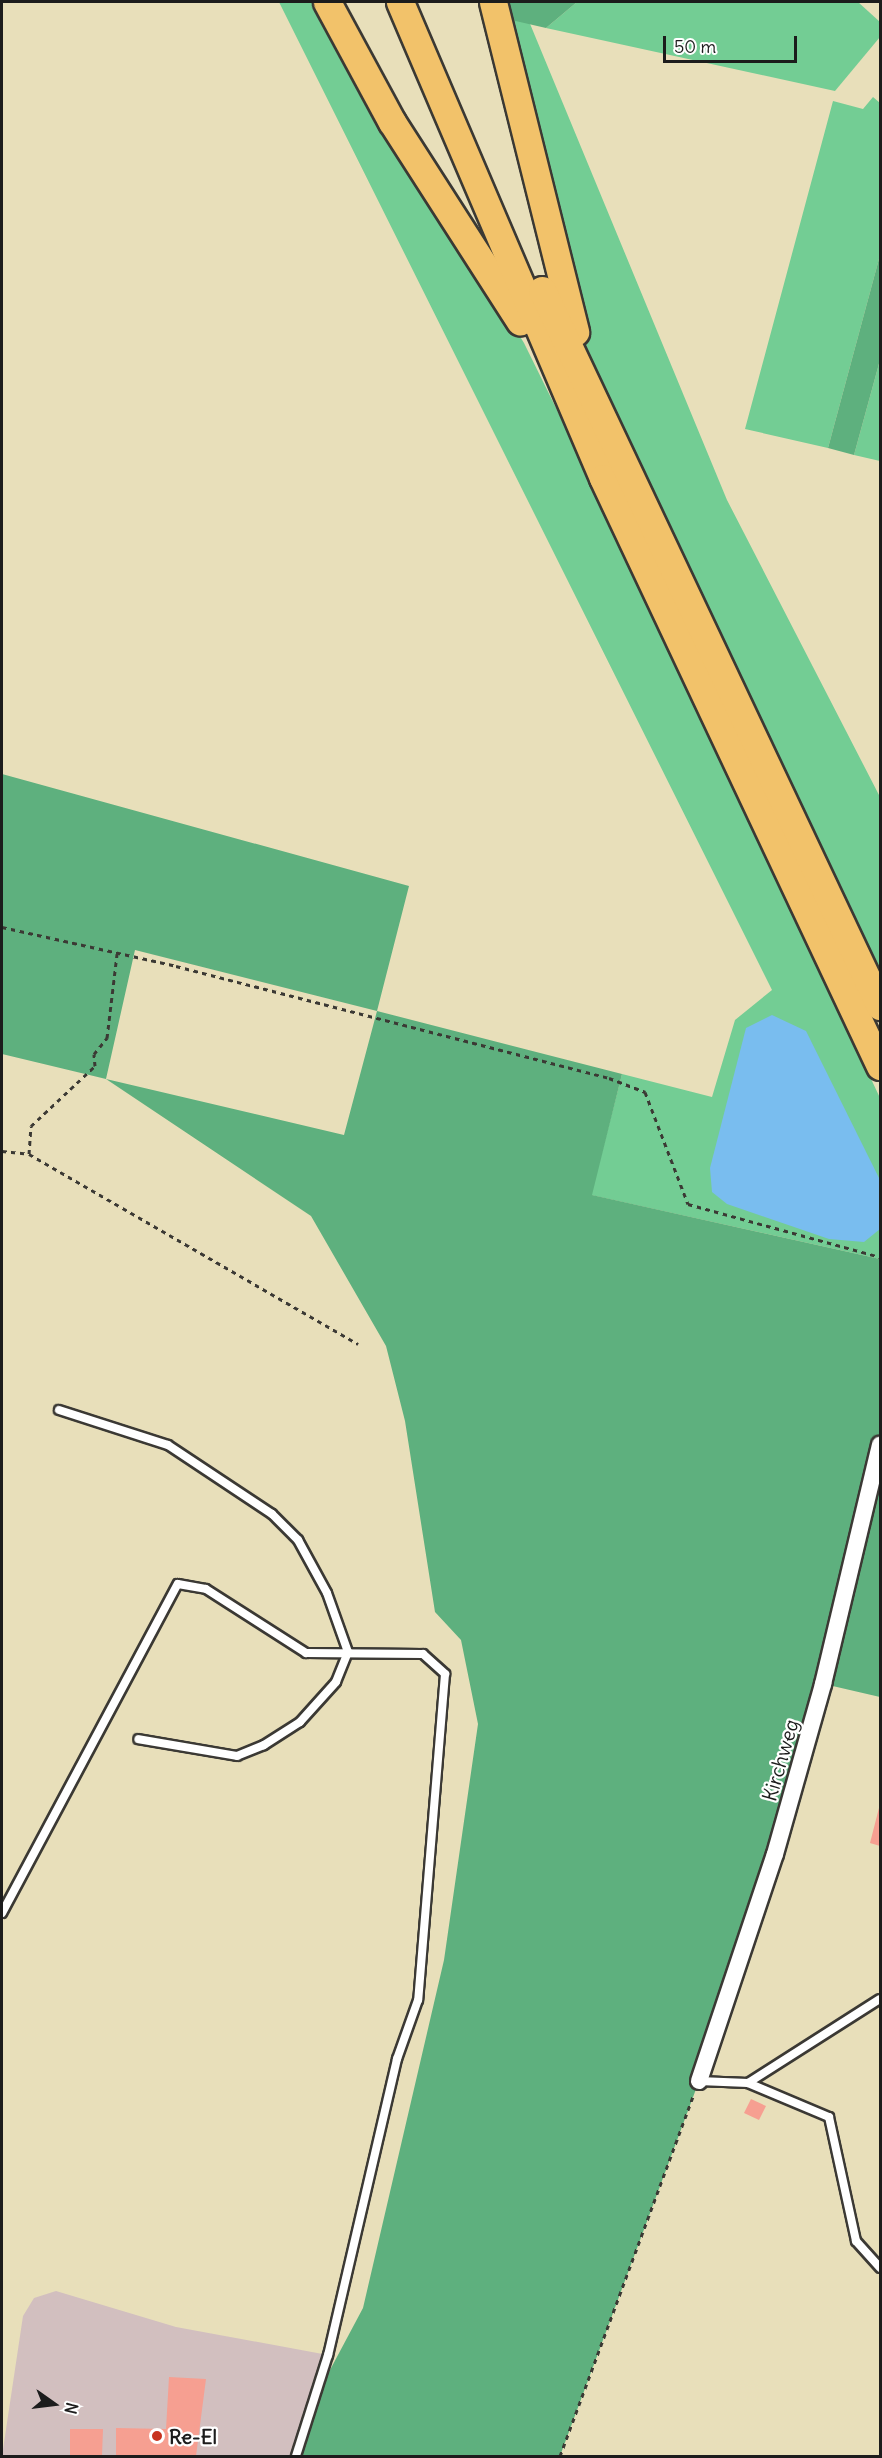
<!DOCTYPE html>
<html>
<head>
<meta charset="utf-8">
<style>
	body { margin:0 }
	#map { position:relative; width:882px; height:2458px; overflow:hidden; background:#e8dfba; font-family:Delius,sans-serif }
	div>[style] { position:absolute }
	.industrial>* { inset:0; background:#d2bfbf }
	.green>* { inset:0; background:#73cd94 }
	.forest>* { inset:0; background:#5eb07e }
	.water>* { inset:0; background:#79bdef }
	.building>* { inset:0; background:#f69f91 }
	.path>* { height:3px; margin-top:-1.5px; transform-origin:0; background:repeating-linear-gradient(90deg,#3b3934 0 4.5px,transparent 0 9px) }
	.roads { filter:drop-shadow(2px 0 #3b3934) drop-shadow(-2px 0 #3b3934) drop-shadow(0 2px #3b3934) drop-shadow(0 -2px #3b3934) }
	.service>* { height:8px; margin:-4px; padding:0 4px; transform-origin:4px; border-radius:4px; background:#fff }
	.minor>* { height:16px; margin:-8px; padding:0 8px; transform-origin:8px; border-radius:8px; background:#fff }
	.trunk>* { height:27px; margin:-13.5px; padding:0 13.5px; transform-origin:13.5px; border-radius:13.5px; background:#f2c26a }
	.dots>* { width:16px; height:16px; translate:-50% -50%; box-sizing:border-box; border:3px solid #fff; border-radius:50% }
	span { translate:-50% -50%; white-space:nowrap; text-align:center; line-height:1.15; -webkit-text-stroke:4.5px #fff; paint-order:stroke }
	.street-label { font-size:20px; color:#1c1c1c }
	.poi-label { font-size:20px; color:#1c1c1c; font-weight:700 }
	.left { translate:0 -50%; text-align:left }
	.frame { position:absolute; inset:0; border:3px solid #1c1c1c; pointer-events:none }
	.north { position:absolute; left:24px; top:2374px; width:60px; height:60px; -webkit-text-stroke:4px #fff; paint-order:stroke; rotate:104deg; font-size:16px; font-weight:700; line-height:24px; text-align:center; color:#1c1c1c }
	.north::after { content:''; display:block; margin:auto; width:21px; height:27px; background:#1c1c1c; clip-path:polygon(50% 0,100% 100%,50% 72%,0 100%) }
	.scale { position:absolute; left:663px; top:36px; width:134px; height:27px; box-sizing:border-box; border:3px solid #1c1c1c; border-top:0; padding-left:8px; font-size:18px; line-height:21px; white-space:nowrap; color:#1c1c1c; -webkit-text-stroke:4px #fff; paint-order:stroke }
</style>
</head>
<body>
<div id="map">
	<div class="industrial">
		<i style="clip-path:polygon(56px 2291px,176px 2327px,328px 2355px,296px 2456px,2px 2456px,23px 2316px,34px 2298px)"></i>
	</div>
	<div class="green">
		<i style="clip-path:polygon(279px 2px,313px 2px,524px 343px,557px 410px,880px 1098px,880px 1259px,591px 1195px,622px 1074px,712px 1097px,735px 1020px,772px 990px)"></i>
		<i style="clip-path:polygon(498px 2px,521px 2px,727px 500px,880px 797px,880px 984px,583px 347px)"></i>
		<i style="clip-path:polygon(577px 2px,858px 2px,880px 22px,880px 37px,835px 91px,546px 28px)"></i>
		<i style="clip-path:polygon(873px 97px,880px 103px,880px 255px,828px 448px,745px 429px,833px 101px,863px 109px)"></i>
		<i style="clip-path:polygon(880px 360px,880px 461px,854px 455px)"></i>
	</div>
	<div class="forest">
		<i style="clip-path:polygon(505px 2px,577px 2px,546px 28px,507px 19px)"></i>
		<i style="clip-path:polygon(880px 255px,880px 360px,854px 455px,828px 448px)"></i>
		<i style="clip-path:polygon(evenodd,2px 774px,409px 886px,377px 1011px,622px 1074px,592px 1195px,880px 1259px,880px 1697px,824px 1684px,699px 2081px,560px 2456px,296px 2456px,314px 2400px,363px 2308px,444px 1960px,478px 1724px,461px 1640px,435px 1612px,405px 1421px,386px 1346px,311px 1216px,106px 1079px,2px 1054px,2px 774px,135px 950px,377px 1011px,344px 1135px,106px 1079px,135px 950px)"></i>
	</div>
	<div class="water">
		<i style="clip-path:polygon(772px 1015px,806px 1031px,879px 1178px,880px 1229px,864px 1242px,829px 1239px,727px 1204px,712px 1192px,710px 1168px,746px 1028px)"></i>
	</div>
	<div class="building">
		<i style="clip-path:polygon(880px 1804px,880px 1846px,870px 1843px)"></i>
		<i style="clip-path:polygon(751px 2099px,766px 2106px,759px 2120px,744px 2113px)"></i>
		<i style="clip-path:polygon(169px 2377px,206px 2379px,196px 2456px,116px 2456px,116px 2428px,166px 2429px)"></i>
		<i style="clip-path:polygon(70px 2429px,103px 2429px,102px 2456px,70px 2456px)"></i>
	</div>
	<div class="path">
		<i style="left:2px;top:927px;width:178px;rotate:12.6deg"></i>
		<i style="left:176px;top:966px;width:447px;rotate:14.5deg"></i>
		<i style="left:609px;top:1078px;width:39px;rotate:21deg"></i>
		<i style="left:645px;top:1092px;width:120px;rotate:69deg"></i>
		<i style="left:688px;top:1204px;width:199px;rotate:15.4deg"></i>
		<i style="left:2px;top:1151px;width:27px;rotate:6deg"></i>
		<i style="left:29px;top:1154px;width:380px;rotate:30deg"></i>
		<i style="left:29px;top:1154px;width:28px;rotate:-86deg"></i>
		<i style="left:31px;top:1126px;width:88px;rotate:-43.2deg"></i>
		<i style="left:95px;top:1066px;width:12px;rotate:-95deg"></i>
		<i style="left:94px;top:1054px;width:21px;rotate:-51deg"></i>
		<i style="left:107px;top:1038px;width:85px;rotate:-83.2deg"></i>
		<i style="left:560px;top:2456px;width:383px;rotate:-69.7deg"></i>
	</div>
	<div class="roads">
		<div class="service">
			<i style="left:59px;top:1410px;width:114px;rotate:17.8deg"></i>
			<i style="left:168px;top:1445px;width:125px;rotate:33.6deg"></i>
			<i style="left:272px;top:1514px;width:37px;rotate:45deg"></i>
			<i style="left:298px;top:1540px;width:60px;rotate:61.3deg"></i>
			<i style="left:327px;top:1593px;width:63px;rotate:70.4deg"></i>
			<i style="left:348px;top:1652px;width:32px;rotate:112deg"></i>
			<i style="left:336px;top:1682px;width:54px;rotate:132deg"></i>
			<i style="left:300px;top:1722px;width:43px;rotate:147.4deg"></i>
			<i style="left:264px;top:1745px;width:29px;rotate:158deg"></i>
			<i style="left:237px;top:1756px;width:100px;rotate:-170.3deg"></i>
			<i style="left:2px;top:1913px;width:373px;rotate:-61.9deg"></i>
			<i style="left:178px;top:1584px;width:28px;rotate:10deg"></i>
			<i style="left:206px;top:1589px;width:119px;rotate:32.6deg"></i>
			<i style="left:306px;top:1653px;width:117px;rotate:0.5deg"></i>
			<i style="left:423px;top:1654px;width:30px;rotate:42deg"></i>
			<i style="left:445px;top:1674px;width:327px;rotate:94.7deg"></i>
			<i style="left:418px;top:2000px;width:63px;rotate:109.6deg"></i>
			<i style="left:397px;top:2059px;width:304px;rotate:103.1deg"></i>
			<i style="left:328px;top:2355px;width:106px;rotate:107.6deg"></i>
			<i style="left:699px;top:2081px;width:49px;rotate:2.3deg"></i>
			<i style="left:748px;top:2083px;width:88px;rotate:22.8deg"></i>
			<i style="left:829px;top:2117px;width:127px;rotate:77.7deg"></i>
			<i style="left:856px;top:2241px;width:36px;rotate:48deg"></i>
			<i style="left:748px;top:2083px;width:156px;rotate:-32.5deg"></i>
		</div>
		<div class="minor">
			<i style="left:699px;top:2081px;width:239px;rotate:-71.5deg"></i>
			<i style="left:775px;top:1854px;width:177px;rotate:-74.2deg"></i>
			<i style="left:823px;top:1684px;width:246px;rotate:-76.6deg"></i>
		</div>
		<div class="trunk">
			<i style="left:327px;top:2px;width:136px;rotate:61.6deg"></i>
			<i style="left:392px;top:122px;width:237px;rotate:57.3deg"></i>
			<i style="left:400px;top:2px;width:517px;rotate:66.9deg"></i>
			<i style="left:603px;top:478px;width:650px;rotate:64.78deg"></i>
			<i style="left:493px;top:2px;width:340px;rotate:76deg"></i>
			<i style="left:542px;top:290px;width:792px;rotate:64.73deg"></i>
		</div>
	</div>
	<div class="dots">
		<i style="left:157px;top:2436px;background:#c8321e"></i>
	</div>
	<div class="street-label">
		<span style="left:780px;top:1760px;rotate:-74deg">Kirchweg</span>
	</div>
	<div class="poi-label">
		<span class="left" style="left:169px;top:2436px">Re-El</span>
	</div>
	<div class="frame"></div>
	<div class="north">N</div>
	<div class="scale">50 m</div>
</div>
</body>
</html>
